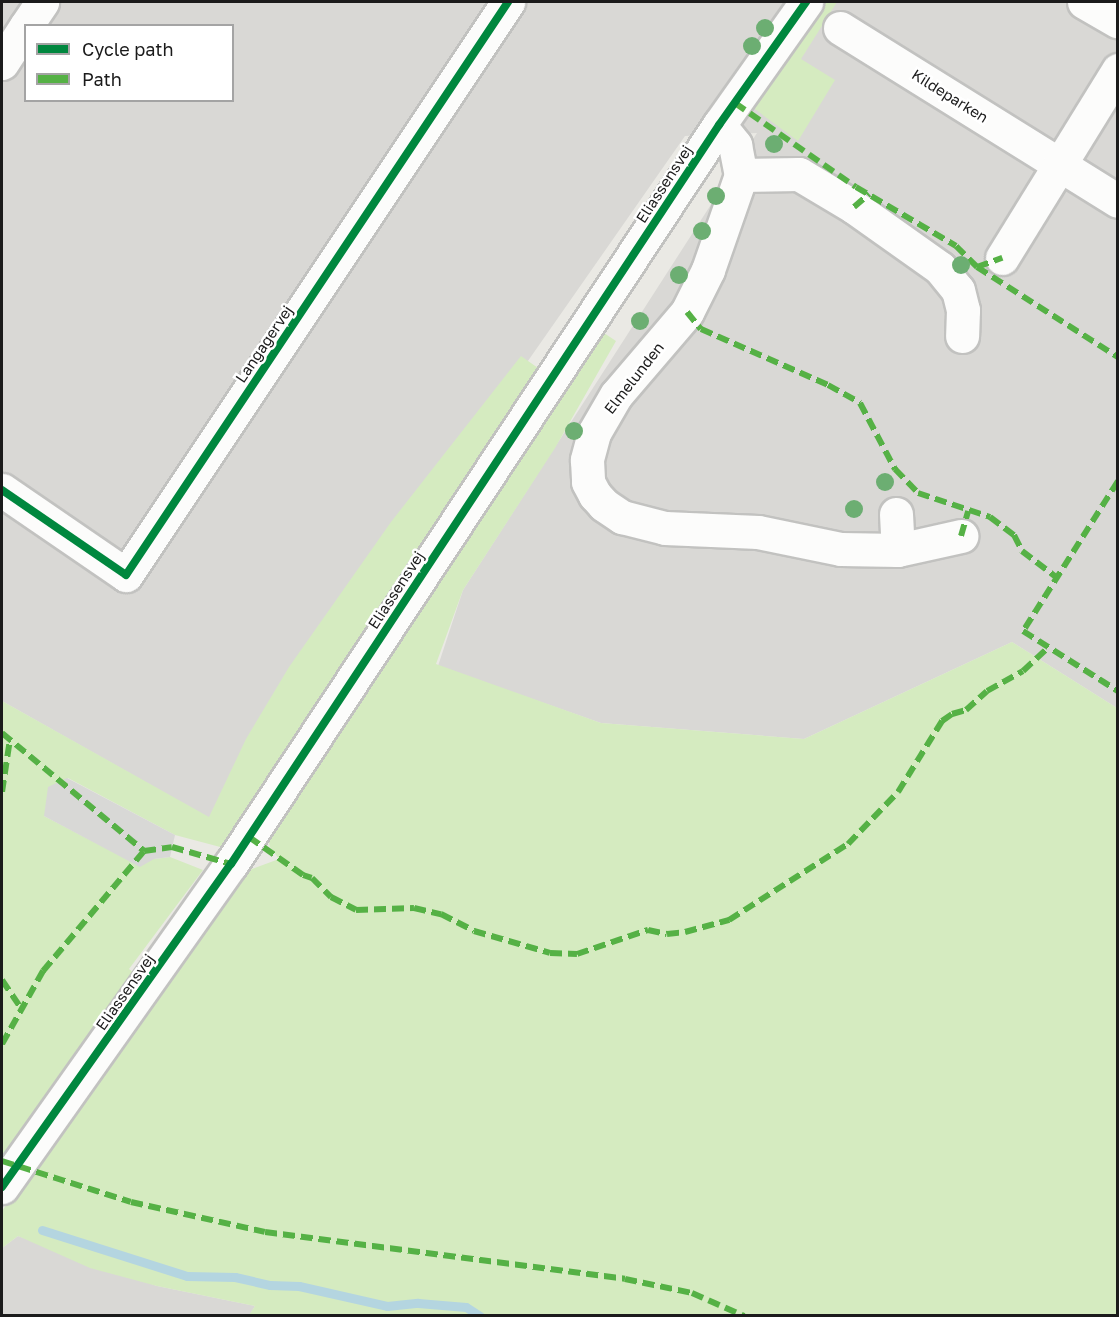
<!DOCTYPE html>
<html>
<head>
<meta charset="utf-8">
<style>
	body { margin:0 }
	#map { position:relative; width:1119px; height:1317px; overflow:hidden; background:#eae9e4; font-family:"Golos Text",sans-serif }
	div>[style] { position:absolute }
	.residential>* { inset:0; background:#d9d8d5 }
	.grass>* { inset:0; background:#d5ebc0 }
	.parking>* { inset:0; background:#d8d8d6 }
	.stream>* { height:9px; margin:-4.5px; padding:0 4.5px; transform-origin:4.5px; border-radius:4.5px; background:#b4d5e0 }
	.roads { filter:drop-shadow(2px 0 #c2c2c0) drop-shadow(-2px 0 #c2c2c0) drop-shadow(0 2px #c2c2c0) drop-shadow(0 -2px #c2c2c0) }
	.street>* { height:33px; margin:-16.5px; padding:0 16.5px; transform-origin:16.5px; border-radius:16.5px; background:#fcfcfb }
	.quiet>* { height:6px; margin-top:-3px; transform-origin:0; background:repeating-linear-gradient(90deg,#55b145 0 12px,transparent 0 18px) }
	.cycleway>* { height:8px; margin:-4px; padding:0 4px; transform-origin:4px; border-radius:4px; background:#00873e }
	.trees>* { width:18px; height:18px; margin:-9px; border-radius:50%; background:#6cae72 }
	span { translate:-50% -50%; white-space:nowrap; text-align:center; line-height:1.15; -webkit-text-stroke:5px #fff; paint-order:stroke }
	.street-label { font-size:15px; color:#1b1b1b }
	.frame { position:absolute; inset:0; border:3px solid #1b1b1b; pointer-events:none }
	.legend { position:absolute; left:24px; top:24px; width:210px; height:78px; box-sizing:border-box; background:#fff; border:2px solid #a4a4a4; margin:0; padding:8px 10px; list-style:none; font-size:18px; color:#1b1b1b }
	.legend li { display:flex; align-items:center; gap:12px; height:30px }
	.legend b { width:30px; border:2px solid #a4a4a4 }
</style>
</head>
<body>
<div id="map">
	<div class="residential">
		<i style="clip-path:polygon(evenodd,2px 2px,1117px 2px,1117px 708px,1012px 642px,804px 739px,601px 723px,438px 666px,463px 590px,757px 133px,685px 136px,209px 818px,2px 701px,2px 2px,26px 26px,232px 26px,232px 100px,26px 100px,26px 26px)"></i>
		<i style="clip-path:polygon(18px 1236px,157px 1286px,255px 1306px,249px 1316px,2px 1315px,2px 1248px)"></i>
	</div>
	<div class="grass">
		<i style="clip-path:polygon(825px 2px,837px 2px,801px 59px,835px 80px,798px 141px,752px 107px)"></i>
		<i style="clip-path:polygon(598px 329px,616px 341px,555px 448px,463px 590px,436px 664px,601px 723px,804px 739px,1012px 642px,1117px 708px,1117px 1315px,249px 1315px,255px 1306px,157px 1286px,90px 1268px,18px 1236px,2px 1248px,2px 1211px,16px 1191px,2px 1186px,2px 701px,209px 817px,246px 739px,289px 667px,391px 522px,521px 356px,538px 368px,354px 646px,224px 848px,175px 835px,68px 778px,44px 816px,92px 841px,154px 859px,170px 857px,203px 870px,129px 969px,158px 994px,244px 872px,279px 859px,270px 847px,268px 838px,273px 823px)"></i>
	</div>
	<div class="parking">
		<i style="clip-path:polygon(67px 778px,175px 835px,170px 857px,154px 859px,140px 867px,44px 816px,48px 787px)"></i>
	</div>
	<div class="stream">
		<i style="left:42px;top:1230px;width:152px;rotate:17.6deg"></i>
		<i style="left:187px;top:1276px;width:48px;rotate:1.2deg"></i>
		<i style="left:235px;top:1277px;width:36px;rotate:13deg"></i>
		<i style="left:270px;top:1285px;width:29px;rotate:2deg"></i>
		<i style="left:299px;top:1286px;width:90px;rotate:12.8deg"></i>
		<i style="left:387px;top:1306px;width:31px;rotate:-6deg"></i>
		<i style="left:418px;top:1303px;width:48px;rotate:4.8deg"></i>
		<i style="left:466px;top:1307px;width:17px;rotate:33deg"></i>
	</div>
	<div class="roads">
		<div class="street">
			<i style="left:1084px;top:2px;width:39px;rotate:30deg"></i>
			<i style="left:26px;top:26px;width:29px;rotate:-56deg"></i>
			<i style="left:840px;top:28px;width:327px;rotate:31.9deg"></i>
			<i style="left:2px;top:63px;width:44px;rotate:-57deg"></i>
			<i style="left:719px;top:125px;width:26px;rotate:51deg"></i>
			<i style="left:735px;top:145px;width:31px;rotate:79deg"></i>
			<i style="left:741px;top:175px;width:101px;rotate:109.2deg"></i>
			<i style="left:708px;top:270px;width:47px;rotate:116.6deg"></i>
			<i style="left:687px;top:312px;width:109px;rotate:130.5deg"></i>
			<i style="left:616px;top:395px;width:44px;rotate:120.1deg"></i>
			<i style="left:594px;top:433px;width:28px;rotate:105deg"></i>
			<i style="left:587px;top:460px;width:22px;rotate:87deg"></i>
			<i style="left:588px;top:482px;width:15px;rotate:62deg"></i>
			<i style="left:595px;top:495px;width:13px;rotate:48deg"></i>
			<i style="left:604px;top:505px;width:22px;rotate:34deg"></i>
			<i style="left:622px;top:517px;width:44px;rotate:14.3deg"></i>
			<i style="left:665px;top:528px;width:93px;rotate:2.5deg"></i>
			<i style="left:758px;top:532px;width:85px;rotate:11.6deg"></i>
			<i style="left:841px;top:549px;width:57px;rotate:1deg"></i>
			<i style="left:898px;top:550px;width:65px;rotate:-12.5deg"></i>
			<i style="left:741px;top:175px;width:58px;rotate:-1deg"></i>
			<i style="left:799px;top:174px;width:64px;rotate:31deg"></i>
			<i style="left:854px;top:207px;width:105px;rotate:35.3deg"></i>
			<i style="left:940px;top:268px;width:28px;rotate:51deg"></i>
			<i style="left:958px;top:290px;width:21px;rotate:76deg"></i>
			<i style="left:963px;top:310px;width:26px;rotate:92deg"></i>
			<i style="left:1002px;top:258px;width:221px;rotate:-58.3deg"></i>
			<i style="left:2px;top:490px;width:150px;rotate:34.4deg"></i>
			<i style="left:126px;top:575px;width:689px;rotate:-56.31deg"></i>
			<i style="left:896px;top:514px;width:36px;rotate:87deg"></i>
			<i style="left:2px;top:1187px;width:396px;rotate:-54.7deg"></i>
			<i style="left:231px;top:864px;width:886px;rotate:-56.56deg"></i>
			<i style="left:719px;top:125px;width:151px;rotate:-54.7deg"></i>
		</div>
	</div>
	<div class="quiet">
		<i style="left:735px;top:103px;width:147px;rotate:34.8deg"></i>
		<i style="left:856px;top:187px;width:116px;rotate:30.5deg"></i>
		<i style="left:956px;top:246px;width:30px;rotate:45deg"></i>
		<i style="left:977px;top:267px;width:167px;rotate:32.6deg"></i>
		<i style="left:854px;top:207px;width:20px;rotate:-41deg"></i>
		<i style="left:977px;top:267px;width:27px;rotate:-20deg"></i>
		<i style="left:687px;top:312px;width:22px;rotate:51deg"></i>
		<i style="left:701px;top:329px;width:139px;rotate:23.8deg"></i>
		<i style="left:828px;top:385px;width:37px;rotate:29deg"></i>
		<i style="left:860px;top:403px;width:75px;rotate:62.1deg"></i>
		<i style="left:895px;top:469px;width:33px;rotate:46deg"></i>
		<i style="left:918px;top:493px;width:76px;rotate:18.4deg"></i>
		<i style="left:990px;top:517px;width:30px;rotate:37deg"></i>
		<i style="left:1014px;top:535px;width:18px;rotate:63deg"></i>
		<i style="left:1022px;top:551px;width:43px;rotate:37.4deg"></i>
		<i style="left:1118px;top:481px;width:178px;rotate:122.3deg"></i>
		<i style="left:1023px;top:631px;width:112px;rotate:32.3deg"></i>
		<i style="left:961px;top:536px;width:26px;rotate:-74deg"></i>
		<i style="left:2px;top:733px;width:185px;rotate:39.7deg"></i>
		<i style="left:2px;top:792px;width:54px;rotate:-81.4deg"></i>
		<i style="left:249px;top:837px;width:66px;rotate:35.1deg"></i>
		<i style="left:303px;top:875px;width:9px;rotate:18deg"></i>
		<i style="left:312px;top:878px;width:27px;rotate:45deg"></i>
		<i style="left:331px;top:897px;width:28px;rotate:27deg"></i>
		<i style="left:356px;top:910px;width:58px;rotate:-2deg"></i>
		<i style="left:414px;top:908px;width:28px;rotate:13deg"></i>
		<i style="left:441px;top:914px;width:37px;rotate:27deg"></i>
		<i style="left:474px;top:931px;width:79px;rotate:16.1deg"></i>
		<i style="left:550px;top:953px;width:27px;rotate:2deg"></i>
		<i style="left:577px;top:954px;width:75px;rotate:-18.7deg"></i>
		<i style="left:648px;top:930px;width:19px;rotate:12deg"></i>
		<i style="left:667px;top:934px;width:18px;rotate:-6deg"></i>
		<i style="left:685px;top:932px;width:46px;rotate:-15.3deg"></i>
		<i style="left:729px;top:920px;width:141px;rotate:-32.6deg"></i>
		<i style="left:848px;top:844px;width:72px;rotate:-46.1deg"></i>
		<i style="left:898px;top:792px;width:84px;rotate:-58.2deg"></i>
		<i style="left:942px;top:721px;width:12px;rotate:-35deg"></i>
		<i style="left:952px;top:714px;width:15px;rotate:-16deg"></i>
		<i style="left:966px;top:710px;width:28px;rotate:-42deg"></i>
		<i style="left:987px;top:691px;width:41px;rotate:-29.1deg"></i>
		<i style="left:1023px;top:671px;width:35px;rotate:-43deg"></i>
		<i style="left:2px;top:980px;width:34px;rotate:56deg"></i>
		<i style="left:2px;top:1044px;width:84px;rotate:-60.7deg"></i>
		<i style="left:43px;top:971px;width:157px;rotate:-49.9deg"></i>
		<i style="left:144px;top:851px;width:28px;rotate:-8deg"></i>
		<i style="left:172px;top:847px;width:61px;rotate:16.1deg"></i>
		<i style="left:2px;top:1161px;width:135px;rotate:17.6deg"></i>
		<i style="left:131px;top:1202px;width:137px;rotate:12.6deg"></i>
		<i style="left:265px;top:1232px;width:363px;rotate:7.4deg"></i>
		<i style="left:625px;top:1279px;width:68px;rotate:11.8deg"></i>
		<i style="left:692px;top:1293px;width:57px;rotate:23.9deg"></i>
	</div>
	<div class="cycleway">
		<i style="left:2px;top:490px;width:150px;rotate:34.4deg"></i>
		<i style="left:126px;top:575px;width:689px;rotate:-56.31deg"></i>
		<i style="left:2px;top:1187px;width:396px;rotate:-54.7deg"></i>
		<i style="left:231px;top:864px;width:886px;rotate:-56.56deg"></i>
		<i style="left:719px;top:125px;width:151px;rotate:-54.7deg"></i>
	</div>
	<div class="trees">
		<i style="left:765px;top:28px"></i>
		<i style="left:752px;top:46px"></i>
		<i style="left:774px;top:144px"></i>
		<i style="left:716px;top:196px"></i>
		<i style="left:702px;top:231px"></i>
		<i style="left:961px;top:265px"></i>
		<i style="left:679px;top:275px"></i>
		<i style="left:640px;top:321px"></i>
		<i style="left:574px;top:431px"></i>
		<i style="left:885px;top:482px"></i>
		<i style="left:854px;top:509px"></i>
	</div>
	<div class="street-label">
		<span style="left:950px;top:96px;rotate:32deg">Kildeparken</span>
		<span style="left:664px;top:184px;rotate:-57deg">Eliassensvej</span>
		<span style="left:264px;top:344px;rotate:-56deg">Langagervej</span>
		<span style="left:634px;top:378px;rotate:-52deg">Elmelunden</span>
		<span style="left:396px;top:590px;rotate:-57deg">Eliassensvej</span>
		<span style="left:125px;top:992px;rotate:-55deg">Eliassensvej</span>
	</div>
	<div class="frame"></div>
	<ul class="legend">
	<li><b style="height:8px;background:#00873e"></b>Cycle path</li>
	<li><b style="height:8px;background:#55b145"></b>Path</li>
	</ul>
</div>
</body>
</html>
